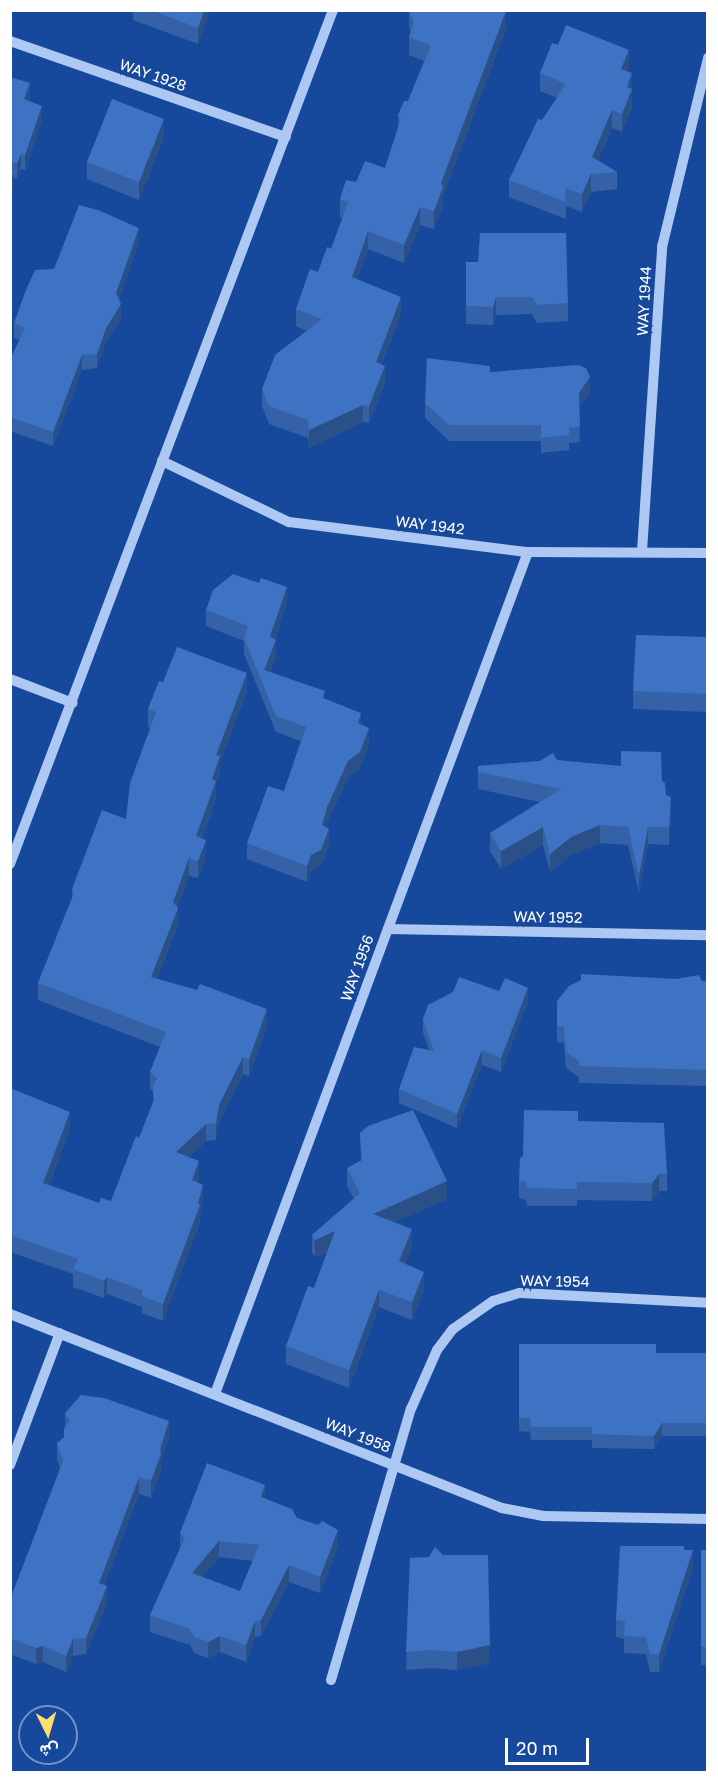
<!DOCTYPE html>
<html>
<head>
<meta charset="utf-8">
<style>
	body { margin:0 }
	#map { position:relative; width:718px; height:1783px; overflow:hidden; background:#16499c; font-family:"Golos Text",Vazirmatn,sans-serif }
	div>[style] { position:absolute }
	.minor>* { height:10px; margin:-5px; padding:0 5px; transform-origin:5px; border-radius:5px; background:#acc8f3 }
	.wall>* { inset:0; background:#3562a7 }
	.shaded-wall>* { inset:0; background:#2b5088 }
	.building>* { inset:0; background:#3e72c2 }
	span { translate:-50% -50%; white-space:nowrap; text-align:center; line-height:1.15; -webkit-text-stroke:4.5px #16499c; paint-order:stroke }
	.street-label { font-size:15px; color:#fff }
	.frame { position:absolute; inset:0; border:12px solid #fff; pointer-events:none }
	.north { position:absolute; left:18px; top:1705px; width:60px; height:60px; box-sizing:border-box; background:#16499c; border:2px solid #7392c4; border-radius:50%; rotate:175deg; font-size:16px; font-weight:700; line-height:24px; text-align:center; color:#fff }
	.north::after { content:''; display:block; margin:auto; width:21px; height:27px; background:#ffdd6e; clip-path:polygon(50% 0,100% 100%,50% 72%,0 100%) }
	.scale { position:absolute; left:505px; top:1738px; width:84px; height:27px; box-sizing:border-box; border:3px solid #fff; border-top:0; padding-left:8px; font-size:18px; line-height:21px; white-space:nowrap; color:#fff; -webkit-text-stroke:4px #16499c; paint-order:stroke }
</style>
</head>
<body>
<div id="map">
	<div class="minor">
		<i style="left:10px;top:41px;width:292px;rotate:19.2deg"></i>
		<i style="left:162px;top:461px;width:141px;rotate:25.7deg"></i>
		<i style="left:289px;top:522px;width:241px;rotate:7.2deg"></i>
		<i style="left:528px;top:552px;width:180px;rotate:0.3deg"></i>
		<i style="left:642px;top:551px;width:305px;rotate:-86.2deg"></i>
		<i style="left:662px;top:247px;width:195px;rotate:-76.3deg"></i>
		<i style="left:10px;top:679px;width:67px;rotate:20.9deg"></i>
		<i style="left:10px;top:864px;width:913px;rotate:-69.28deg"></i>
		<i style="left:388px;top:929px;width:320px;rotate:1.1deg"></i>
		<i style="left:10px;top:1314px;width:529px;rotate:21.52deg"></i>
		<i style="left:502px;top:1508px;width:42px;rotate:11deg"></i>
		<i style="left:543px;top:1516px;width:165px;rotate:1deg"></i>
		<i style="left:215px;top:1394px;width:898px;rotate:-69.61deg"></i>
		<i style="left:10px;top:1465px;width:141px;rotate:-69.3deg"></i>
		<i style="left:331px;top:1680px;width:283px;rotate:-73.6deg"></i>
		<i style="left:411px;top:1409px;width:64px;rotate:-66.2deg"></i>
		<i style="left:437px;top:1350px;width:26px;rotate:-53deg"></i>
		<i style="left:453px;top:1329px;width:49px;rotate:-35deg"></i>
		<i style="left:493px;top:1301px;width:28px;rotate:-17deg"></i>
		<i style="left:520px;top:1293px;width:188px;rotate:3deg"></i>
	</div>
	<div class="wall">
		<i style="clip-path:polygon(133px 10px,210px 10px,198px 44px,133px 20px)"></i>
		<i style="clip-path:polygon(409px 10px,506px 29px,443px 196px,443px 205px,434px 229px,420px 225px,404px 263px,368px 249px,357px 279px,401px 314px,382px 364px,385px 383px,369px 423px,363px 422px,309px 448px,308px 438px,269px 424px,262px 406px,262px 389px,307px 331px,296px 326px,296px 309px,331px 249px,343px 218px,340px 217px,340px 199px,356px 182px,385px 168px,398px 128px,398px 115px,408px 101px,424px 61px,409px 55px,409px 37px,411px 32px,409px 28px)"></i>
		<i style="clip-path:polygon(558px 45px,629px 68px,627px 71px,632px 91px,632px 107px,622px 132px,612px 128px,598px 160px,617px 172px,617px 189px,591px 192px,582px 212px,566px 206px,566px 219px,509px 197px,509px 180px,542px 120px,557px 98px,540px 91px,540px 73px)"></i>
		<i style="clip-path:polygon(10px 77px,30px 98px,29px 100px,42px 120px,25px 170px,21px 169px,17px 178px,14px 178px,14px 187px,10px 196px)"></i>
		<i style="clip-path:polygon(164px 137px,139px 200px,87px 179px,87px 162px)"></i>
		<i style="clip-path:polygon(139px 242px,119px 299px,121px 318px,106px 342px,97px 368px,82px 370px,53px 446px,10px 431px,10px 360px,20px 340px,14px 338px,14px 323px,54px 269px)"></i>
		<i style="clip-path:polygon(466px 262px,568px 303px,568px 321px,537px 323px,532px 314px,496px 315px,493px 325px,466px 324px)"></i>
		<i style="clip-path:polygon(490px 372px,590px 392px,579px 407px,580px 442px,569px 443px,569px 450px,541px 453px,541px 441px,449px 441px,425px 418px,425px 403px)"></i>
		<i style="clip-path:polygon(287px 603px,275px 639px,276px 656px,270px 672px,325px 699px,361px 724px,369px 744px,360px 768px,348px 777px,327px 823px,326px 827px,329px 845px,321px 866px,311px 871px,307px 882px,247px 859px,247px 843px,284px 791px,301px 741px,276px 732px,244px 654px,244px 641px,206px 626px,206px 610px)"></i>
		<i style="clip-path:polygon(708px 637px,708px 712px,633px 709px,633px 691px)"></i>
		<i style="clip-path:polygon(163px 682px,247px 690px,220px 763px,220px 773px,216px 783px,216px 798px,202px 838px,206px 857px,198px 878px,189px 876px,177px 907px,178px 925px,157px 979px,267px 1026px,249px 1076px,243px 1074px,219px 1122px,216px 1140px,206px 1141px,189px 1157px,199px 1178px,197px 1183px,203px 1202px,200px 1213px,200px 1222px,163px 1321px,142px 1313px,142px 1307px,107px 1294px,104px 1298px,73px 1287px,73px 1274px,10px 1252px,10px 1088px,70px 1129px,49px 1185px,99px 1203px,111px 1201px,139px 1138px,153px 1102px,153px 1092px,150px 1089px,150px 1072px,160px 1047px,38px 1000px,38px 983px,72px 898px,72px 889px,126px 819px,151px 728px,148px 727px,148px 709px)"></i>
		<i style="clip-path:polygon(557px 760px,662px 781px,671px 814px,669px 845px,648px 844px,639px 893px,628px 845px,600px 843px,571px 855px,550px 872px,543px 845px,501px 869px,490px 851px,490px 833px,540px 802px,478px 789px,478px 766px)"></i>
		<i style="clip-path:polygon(708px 765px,708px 832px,706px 832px)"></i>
		<i style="clip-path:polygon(702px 981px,708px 981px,708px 1086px,579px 1083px,579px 1077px,566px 1068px,564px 1043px,557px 1042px,557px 1001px)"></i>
		<i style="clip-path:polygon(499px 991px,528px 1002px,501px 1072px,482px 1065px,457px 1128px,399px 1103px,399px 1089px,429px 1050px,423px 1033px,423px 1019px)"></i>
		<i style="clip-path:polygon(578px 1121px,667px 1173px,667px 1191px,659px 1191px,652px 1201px,577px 1200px,577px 1206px,527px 1206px,526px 1200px,519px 1198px,519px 1181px,523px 1156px)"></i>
		<i style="clip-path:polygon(360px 1133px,447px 1199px,394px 1222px,412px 1247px,405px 1264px,424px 1290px,412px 1320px,379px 1307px,349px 1388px,286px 1364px,286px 1346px,314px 1288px,327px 1252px,315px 1257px,312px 1252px,312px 1235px,354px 1199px,347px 1186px,347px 1168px,361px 1161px)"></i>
		<i style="clip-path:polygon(519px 1344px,656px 1353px,708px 1353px,708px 1436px,662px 1436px,654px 1449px,592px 1448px,592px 1440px,531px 1440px,530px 1432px,519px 1431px)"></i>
		<i style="clip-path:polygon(65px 1413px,169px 1437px,161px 1461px,161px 1470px,151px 1498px,139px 1494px,118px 1549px,104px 1585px,107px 1602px,86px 1654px,73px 1656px,66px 1672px,43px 1662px,36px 1664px,10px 1654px,10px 1600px,60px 1469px,57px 1459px,57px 1443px,64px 1438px,64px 1429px,65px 1428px)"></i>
		<i style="clip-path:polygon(evenodd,265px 1499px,297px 1518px,338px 1546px,320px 1593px,289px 1582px,261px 1636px,255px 1637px,246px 1662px,220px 1652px,208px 1658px,194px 1653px,190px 1645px,150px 1632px,150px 1615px,180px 1548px,180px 1533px,265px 1499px,219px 1557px,253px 1561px,240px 1591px,202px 1577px,219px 1557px)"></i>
		<i style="clip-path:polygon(684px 1550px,693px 1568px,659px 1672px,650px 1672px,646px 1654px,624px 1653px,624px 1639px,616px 1637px,616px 1620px)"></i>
		<i style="clip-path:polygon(701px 1550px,708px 1550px,708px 1665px,701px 1665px)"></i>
		<i style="clip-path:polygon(410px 1558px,490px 1663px,457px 1670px,432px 1668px,406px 1670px)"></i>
	</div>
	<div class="shaded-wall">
		<i style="clip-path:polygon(204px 10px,210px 10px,198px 44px,198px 28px)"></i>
		<i style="clip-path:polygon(506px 11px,506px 29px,443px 196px,443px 205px,434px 229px,434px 211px,441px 183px)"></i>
		<i style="clip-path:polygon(629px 50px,629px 68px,621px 86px,621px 69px)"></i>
		<i style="clip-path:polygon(632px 73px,632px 107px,622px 132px,622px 114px,627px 87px)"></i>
		<i style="clip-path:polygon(30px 83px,30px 98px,24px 114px,24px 99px)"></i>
		<i style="clip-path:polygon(42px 106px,42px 120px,25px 170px,25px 155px)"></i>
		<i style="clip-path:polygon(612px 110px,612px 128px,592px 174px,592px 157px)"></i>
		<i style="clip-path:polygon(164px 119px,164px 137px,139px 200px,139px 182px)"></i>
		<i style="clip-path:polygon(21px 154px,21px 169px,17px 178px,17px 163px)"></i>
		<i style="clip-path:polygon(14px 172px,14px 187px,10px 196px,10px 181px)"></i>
		<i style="clip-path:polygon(591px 174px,591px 192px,582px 212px,582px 194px)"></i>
		<i style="clip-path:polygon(420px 207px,420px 225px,404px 263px,404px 245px)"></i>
		<i style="clip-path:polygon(139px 228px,139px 242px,116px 307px,116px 293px)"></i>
		<i style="clip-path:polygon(368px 231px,368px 249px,352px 295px,352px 277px)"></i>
		<i style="clip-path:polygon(401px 297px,401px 314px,376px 380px,376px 362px)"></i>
		<i style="clip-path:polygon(496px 297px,496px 315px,493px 325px,493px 307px)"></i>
		<i style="clip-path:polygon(121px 304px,121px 318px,106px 342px,97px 368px,97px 354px,106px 328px)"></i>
		<i style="clip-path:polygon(82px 355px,82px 370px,53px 446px,53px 432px)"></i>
		<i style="clip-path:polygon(385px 366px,385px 383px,369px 423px,369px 406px)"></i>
		<i style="clip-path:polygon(590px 377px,590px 392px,579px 408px,579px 393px)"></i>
		<i style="clip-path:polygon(363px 405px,363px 422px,309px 448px,309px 430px)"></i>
		<i style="clip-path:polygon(287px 587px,287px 603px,270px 652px,270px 636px)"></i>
		<i style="clip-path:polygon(276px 640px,276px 656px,264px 686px,264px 670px)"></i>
		<i style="clip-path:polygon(247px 673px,247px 690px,220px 763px,220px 773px,216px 783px,216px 798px,196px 853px,196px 836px,212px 779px,216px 755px)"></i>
		<i style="clip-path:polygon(361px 713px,361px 729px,358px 723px)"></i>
		<i style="clip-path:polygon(369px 728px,369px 744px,360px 768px,348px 777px,327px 823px,322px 841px,322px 825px,327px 807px,348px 761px)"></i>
		<i style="clip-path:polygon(671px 797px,671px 814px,669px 845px,669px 827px)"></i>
		<i style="clip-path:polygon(600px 825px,600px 843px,571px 855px,550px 872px,550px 854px,571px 837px)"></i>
		<i style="clip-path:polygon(543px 827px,543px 845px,501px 869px,501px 851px)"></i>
		<i style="clip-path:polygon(648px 827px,648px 844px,639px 893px,639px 875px)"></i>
		<i style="clip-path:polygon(329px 829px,329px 845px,321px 866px,311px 871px,307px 882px,307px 866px,311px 855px)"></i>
		<i style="clip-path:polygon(206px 840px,206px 857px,198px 878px,198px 861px)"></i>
		<i style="clip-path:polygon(189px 858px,189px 876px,173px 919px,173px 902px)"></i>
		<i style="clip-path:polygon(178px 908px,178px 925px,151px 994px,151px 977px)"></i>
		<i style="clip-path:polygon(528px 988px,528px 1002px,501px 1072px,501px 1058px)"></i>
		<i style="clip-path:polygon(267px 1009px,267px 1026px,249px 1076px,249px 1059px)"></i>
		<i style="clip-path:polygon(482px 1050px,482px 1065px,457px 1128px,457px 1114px)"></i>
		<i style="clip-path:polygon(243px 1057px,243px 1074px,219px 1122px,216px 1140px,216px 1123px,219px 1105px)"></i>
		<i style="clip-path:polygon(70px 1112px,70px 1129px,43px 1200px,43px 1183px)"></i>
		<i style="clip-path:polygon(206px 1124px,206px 1141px,176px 1169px,176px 1152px)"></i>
		<i style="clip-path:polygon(199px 1161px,199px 1178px,192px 1198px,192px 1180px)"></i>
		<i style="clip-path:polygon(659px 1174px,659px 1191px,652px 1201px,652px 1183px)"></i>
		<i style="clip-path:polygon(447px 1181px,447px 1199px,373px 1232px,373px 1214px)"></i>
		<i style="clip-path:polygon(203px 1185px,203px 1202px,200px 1213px,200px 1222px,163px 1321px,163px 1304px,198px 1203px)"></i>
		<i style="clip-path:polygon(412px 1229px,412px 1247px,399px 1279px,399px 1261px)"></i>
		<i style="clip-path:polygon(335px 1231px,335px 1248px,315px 1257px,315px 1240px)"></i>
		<i style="clip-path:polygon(424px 1272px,424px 1290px,412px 1320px,412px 1302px)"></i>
		<i style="clip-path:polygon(107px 1277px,107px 1294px,104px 1298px,104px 1281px)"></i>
		<i style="clip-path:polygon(379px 1290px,379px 1307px,349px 1388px,349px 1370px)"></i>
		<i style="clip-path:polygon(169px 1421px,169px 1437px,161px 1461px,161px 1470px,151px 1498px,151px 1481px)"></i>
		<i style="clip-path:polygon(662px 1423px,662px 1436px,654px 1449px,654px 1436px)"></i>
		<i style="clip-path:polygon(139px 1477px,139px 1494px,99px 1599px,99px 1583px)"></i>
		<i style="clip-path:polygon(265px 1485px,265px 1501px,261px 1497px)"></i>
		<i style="clip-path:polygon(338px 1530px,338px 1546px,320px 1593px,320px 1577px)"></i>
		<i style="clip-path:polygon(219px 1541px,219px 1557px,192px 1590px,192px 1573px)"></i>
		<i style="clip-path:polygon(693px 1550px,693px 1568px,659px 1672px,659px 1654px)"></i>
		<i style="clip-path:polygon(289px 1565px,289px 1582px,261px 1636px,261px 1620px)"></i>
		<i style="clip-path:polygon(107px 1586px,107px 1602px,86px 1654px,86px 1638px)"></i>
		<i style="clip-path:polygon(255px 1621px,255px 1637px,246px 1662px,246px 1645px)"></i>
		<i style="clip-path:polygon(220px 1636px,220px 1652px,208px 1658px,208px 1642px)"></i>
		<i style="clip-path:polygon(73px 1639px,73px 1656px,66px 1672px,66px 1656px)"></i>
		<i style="clip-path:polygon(490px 1645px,490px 1663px,457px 1670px,457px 1652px)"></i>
		<i style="clip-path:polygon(43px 1646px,43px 1662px,36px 1664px,36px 1648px)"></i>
	</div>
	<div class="building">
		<i style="clip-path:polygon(151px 10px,204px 10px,198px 28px)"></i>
		<i style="clip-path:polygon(409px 10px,506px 11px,441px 183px,443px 187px,434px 211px,420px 207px,404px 245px,368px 231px,352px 277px,401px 297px,376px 362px,385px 366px,369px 406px,363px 405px,309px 430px,308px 420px,269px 406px,262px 389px,275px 355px,322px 319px,296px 309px,310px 269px,318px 272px,327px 247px,331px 249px,348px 202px,340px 199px,346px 180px,356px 182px,365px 161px,385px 168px,401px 118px,398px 115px,404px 101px,408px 101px,431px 46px,409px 37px,414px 22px)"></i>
		<i style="clip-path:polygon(566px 25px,629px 50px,621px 69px,632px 73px,627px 87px,632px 89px,622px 114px,612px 110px,592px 157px,617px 172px,591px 174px,582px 194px,565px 188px,566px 202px,509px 180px,538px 119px,542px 120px,566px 84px,540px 73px,552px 43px,558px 45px)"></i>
		<i style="clip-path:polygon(10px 77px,30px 83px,24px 99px,42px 106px,25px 155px,21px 154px,17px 163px,10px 162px)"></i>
		<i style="clip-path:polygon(112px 99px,164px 119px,139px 182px,87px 162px)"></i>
		<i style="clip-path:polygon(10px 171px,14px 172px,10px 181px)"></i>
		<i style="clip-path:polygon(79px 205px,98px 210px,139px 228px,116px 293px,121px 304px,106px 328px,97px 354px,82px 355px,53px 432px,10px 417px,10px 360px,25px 328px,14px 323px,26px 290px,35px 270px,54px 269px)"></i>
		<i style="clip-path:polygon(480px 233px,566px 233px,568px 303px,537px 305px,532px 297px,496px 297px,493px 307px,466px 306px,466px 262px,478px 262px)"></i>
		<i style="clip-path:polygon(427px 358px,490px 366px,490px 372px,578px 365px,586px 368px,590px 377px,579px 393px,580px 426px,569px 428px,569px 435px,541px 438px,541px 425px,449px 425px,425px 403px)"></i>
		<i style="clip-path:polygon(233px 574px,259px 583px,261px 578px,287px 587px,270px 636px,276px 640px,264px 670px,325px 691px,323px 698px,361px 713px,358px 723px,369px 728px,360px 752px,348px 761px,327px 807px,322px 825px,329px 829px,321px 850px,311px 855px,307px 866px,247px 843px,268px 786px,284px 791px,306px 727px,276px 716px,244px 638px,248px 626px,206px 610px,213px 590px)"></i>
		<i style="clip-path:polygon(636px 635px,708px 637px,708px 694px,633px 691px)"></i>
		<i style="clip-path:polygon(177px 647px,247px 673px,216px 755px,220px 756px,212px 779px,216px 781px,196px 836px,206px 840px,198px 861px,189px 858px,173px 902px,178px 908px,151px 977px,197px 990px,200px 984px,267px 1009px,249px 1059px,243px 1057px,219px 1105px,216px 1123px,206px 1124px,176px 1152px,199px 1161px,192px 1180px,203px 1185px,198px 1203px,200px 1205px,163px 1304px,142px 1296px,142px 1290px,107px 1277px,104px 1281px,73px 1269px,78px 1259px,10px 1235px,10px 1088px,70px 1112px,43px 1183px,99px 1203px,101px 1198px,111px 1201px,136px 1136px,139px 1138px,154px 1100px,153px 1087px,157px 1078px,150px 1072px,166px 1032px,38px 983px,74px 893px,72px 889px,102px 810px,126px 819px,130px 783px,156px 712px,148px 709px,159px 681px,163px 682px)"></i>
		<i style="clip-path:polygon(621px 751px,661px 752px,662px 781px,665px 783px,666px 795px,671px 797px,669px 827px,648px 827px,639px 875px,628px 827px,600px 825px,571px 837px,550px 854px,543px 827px,501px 851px,490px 833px,561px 789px,478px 772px,478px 766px,540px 761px,553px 753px,557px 760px,621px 766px)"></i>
		<i style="clip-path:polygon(708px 765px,708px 816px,706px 815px)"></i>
		<i style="clip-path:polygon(581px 974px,676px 979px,699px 975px,702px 981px,708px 981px,708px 1070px,579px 1066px,579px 1061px,566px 1052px,564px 1027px,557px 1026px,557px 1001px,569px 986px,581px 980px)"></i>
		<i style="clip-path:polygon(459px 977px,499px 991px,505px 978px,528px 988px,501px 1058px,482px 1050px,457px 1114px,399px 1089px,414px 1047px,434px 1051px,423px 1019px,428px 1005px,453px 992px)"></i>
		<i style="clip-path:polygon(413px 1110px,447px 1181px,373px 1214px,412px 1229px,399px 1261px,424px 1272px,412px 1302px,379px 1290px,349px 1370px,286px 1346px,308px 1286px,314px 1288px,335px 1231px,315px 1240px,312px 1235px,360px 1193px,347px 1168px,362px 1160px,360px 1133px,368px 1126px)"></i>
		<i style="clip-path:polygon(524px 1110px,578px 1111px,578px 1121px,664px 1123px,667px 1173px,659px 1174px,652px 1183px,577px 1182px,577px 1189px,527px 1188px,526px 1182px,519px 1181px,520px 1158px,523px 1156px)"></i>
		<i style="clip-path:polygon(519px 1344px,656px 1344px,656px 1353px,708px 1353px,708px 1423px,662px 1423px,654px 1436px,592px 1434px,592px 1427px,531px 1427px,530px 1418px,519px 1418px)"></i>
		<i style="clip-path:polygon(81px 1395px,104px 1398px,169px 1421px,160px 1449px,161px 1454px,151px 1481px,139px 1477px,118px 1533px,99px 1583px,107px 1586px,86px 1638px,73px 1639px,66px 1656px,43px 1646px,36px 1648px,10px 1638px,10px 1600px,63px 1461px,57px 1443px,64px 1437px,64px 1429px,70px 1421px,65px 1413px)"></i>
		<i style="clip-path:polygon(evenodd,207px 1463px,265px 1485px,261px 1497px,292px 1509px,297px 1518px,318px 1525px,322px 1521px,338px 1530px,320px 1577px,289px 1565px,261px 1620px,255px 1621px,246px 1645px,220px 1636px,208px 1642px,194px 1637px,190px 1629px,150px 1615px,185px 1538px,180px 1533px,207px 1463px,219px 1541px,259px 1545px,240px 1591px,192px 1573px,219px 1541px)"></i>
		<i style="clip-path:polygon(620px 1546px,684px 1546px,684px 1550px,693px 1550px,659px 1654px,650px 1654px,646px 1637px,624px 1636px,625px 1621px,616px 1620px)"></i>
		<i style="clip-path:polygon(435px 1547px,443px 1555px,488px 1555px,490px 1645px,457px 1652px,432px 1650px,406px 1652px,410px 1558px,429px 1557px)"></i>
		<i style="clip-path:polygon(701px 1550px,708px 1550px,708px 1647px,701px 1647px)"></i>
	</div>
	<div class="street-label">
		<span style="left:153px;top:75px;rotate:19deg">WAY 1928</span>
		<span style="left:644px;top:301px;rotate:-87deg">WAY 1944</span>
		<span style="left:430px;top:525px;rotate:7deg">WAY 1942</span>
		<span style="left:548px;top:917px;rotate:1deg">WAY 1952</span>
		<span style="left:357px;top:968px;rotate:-70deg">WAY 1956</span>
		<span style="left:555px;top:1281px;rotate:1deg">WAY 1954</span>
		<span style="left:358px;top:1435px;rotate:22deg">WAY 1958</span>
	</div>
	<div class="frame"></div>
	<div class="north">ش</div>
	<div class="scale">20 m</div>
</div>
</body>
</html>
